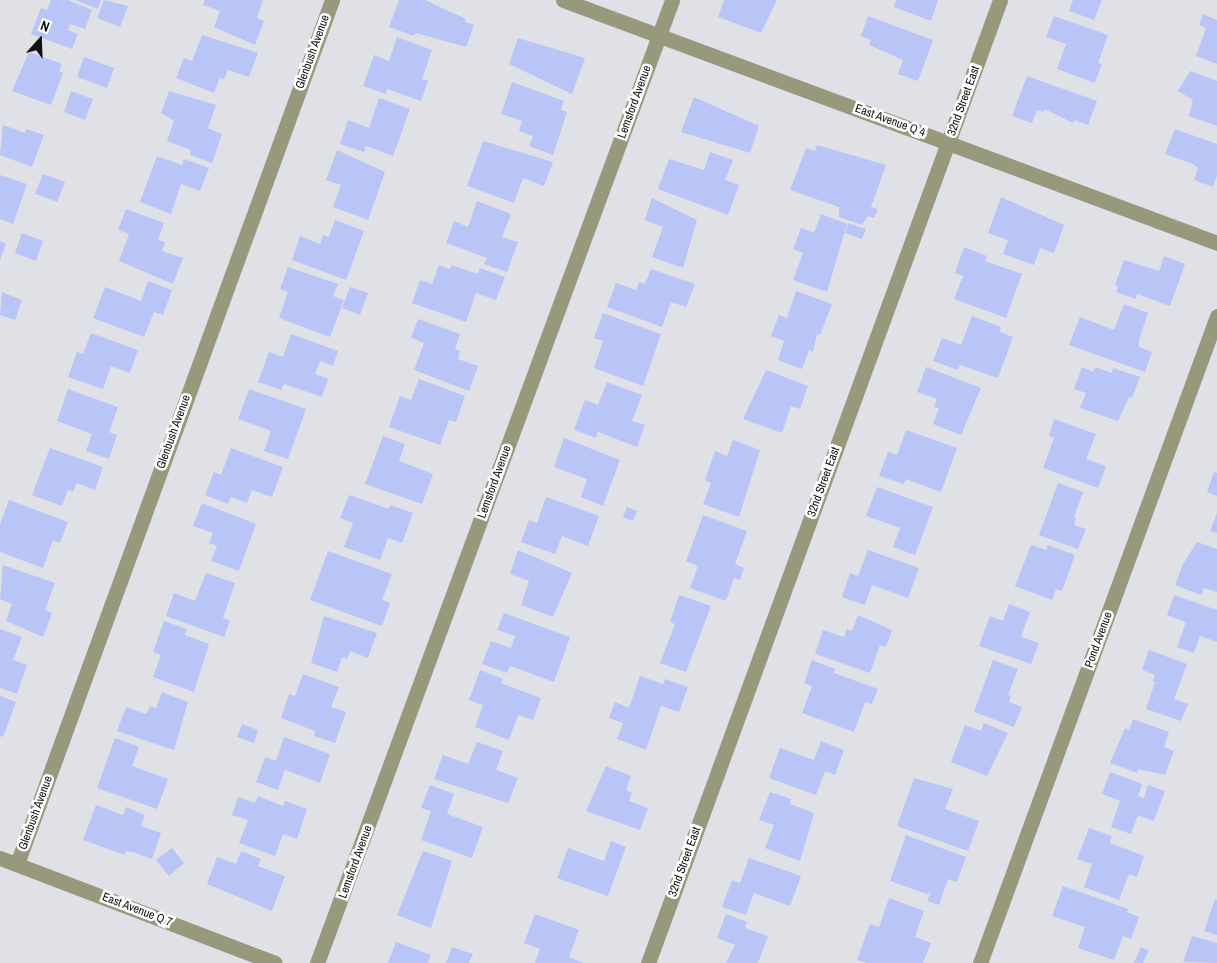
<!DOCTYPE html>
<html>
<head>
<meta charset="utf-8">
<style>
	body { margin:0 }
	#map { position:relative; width:1217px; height:963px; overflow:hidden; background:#e0e1e6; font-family:"Archivo Narrow",sans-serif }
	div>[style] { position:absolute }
	.building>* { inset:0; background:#b8c5f6 }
	.minor>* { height:15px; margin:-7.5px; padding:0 7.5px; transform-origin:7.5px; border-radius:7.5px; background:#98987c }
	span { translate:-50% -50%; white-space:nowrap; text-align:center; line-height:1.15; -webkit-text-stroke:5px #fff; paint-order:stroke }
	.street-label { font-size:12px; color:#0e0f10 }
	.north { position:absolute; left:15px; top:15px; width:50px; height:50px; -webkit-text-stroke:4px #fff; paint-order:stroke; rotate:20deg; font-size:14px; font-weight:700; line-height:20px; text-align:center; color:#0e0f10 }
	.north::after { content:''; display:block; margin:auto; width:18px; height:22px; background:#0e0f10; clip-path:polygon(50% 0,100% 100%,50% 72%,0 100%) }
</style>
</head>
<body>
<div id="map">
	<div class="building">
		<i style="clip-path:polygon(51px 0,68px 0,92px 10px,85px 29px,70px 24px,68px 30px,78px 34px,72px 49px,31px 34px,41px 8px,47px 10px)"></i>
		<i style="clip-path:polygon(75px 0,101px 0,98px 9px)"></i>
		<i style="clip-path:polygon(104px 0,128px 6px,120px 27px,97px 18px)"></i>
		<i style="clip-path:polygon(205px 0,263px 0,257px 18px,264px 21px,255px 45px,214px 27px,220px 11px,203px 5px)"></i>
		<i style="clip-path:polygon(399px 0,425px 0,466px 19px,465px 22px,474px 25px,466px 47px,416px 33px,414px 36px,389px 27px)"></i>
		<i style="clip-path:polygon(724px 0,777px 0,761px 33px,718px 17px)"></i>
		<i style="clip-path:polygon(896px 0,938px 0,931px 21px,894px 7px)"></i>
		<i style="clip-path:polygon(1073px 0,1102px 0,1094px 20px,1069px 11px)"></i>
		<i style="clip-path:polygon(1203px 14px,1217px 20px,1217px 64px,1196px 56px,1206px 28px,1199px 25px)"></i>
		<i style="clip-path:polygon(868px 16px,933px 40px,918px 81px,898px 74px,903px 60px,869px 45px,871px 40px,861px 36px)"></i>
		<i style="clip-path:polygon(1054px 16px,1108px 35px,1098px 63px,1102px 64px,1095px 83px,1057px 69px,1066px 44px,1046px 37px)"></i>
		<i style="clip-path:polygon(202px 35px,258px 53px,249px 77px,228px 70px,224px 79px,220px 78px,214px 93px,176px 78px,184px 58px,192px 61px)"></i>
		<i style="clip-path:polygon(397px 37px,432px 50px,422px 79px,428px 81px,421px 101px,387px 89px,386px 94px,363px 86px,374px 55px,389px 61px)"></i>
		<i style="clip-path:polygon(518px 38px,585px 58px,572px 94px,509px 64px)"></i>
		<i style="clip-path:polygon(29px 52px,62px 64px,59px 71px,63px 73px,51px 105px,12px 91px)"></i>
		<i style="clip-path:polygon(84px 57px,114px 68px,107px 88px,77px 77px)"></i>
		<i style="clip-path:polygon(1190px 71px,1217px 81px,1217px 126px,1189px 116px,1193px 100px,1178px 91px)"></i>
		<i style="clip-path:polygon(1027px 76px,1097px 101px,1088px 125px,1074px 120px,1073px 123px,1045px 109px,1044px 112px,1037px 110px,1032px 123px,1012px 116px)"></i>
		<i style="clip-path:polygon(512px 82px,564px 101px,561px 110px,567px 112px,553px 155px,529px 146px,533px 136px,519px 131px,522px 121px,501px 114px)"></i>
		<i style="clip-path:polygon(71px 91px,93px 99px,85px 120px,64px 112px)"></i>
		<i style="clip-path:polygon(169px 91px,216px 105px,208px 128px,222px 134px,212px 163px,190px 155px,191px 150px,167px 141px,174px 121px,161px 113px)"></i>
		<i style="clip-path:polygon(694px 97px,759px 126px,750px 153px,681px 132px)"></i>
		<i style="clip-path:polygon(379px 98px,410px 109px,393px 156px,366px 146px,364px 152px,340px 144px,348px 120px,369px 128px)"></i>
		<i style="clip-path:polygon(3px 125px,25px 133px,26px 129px,44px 135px,32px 167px,0 155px)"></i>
		<i style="clip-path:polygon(1175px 129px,1217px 144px,1217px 175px,1213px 187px,1194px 180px,1198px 168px,1193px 164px,1165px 154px)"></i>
		<i style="clip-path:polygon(483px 141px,553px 162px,544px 186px,523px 178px,514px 203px,467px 186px)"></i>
		<i style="clip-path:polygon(817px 145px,886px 165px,871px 207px,878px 209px,874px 218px,868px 216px,862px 225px,839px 217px,839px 207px,790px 190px,806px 148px,815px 151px)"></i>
		<i style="clip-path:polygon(337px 150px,385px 172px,368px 220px,333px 207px,341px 185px,326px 180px)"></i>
		<i style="clip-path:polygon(710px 152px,733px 160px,725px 180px,739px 185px,728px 215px,658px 189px,669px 159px,704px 170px)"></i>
		<i style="clip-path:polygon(157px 156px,182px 165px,184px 159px,209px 168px,200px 191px,181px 184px,171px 214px,140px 202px)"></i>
		<i style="clip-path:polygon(43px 174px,65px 182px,57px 202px,35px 194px)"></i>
		<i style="clip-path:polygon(0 175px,27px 184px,13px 224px,0 219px)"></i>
		<i style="clip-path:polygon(1001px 197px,1064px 225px,1054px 253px,1040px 248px,1034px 265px,1003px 254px,1008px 240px,988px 233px)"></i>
		<i style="clip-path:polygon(652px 198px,697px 220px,683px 268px,652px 257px,663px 227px,645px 220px)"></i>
		<i style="clip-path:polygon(477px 201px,511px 214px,502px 237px,518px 242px,507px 272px,484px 264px,487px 258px,446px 243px,454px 221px,468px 227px)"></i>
		<i style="clip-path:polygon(126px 209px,164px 223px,158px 240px,165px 242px,162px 251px,183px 258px,173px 284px,119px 261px,129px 234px,118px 230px)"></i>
		<i style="clip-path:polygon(821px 214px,847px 224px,827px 292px,793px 280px,803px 253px,793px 249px,801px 228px,814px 233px)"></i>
		<i style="clip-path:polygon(335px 220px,364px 231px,346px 280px,292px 260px,300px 236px,320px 244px,323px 235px,329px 237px)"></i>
		<i style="clip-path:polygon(848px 223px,866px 229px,862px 239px,845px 233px)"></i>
		<i style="clip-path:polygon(22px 233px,43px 241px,36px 261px,15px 253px)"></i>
		<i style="clip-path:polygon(0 241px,6px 244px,0 260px)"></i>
		<i style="clip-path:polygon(964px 247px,987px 256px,985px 261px,1022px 274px,1006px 318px,954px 299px,963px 276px,955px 273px)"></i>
		<i style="clip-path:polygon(1164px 256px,1185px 264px,1170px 306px,1137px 294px,1136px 299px,1116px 292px,1118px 287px,1115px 285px,1124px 260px,1159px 271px)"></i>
		<i style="clip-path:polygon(439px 265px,450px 269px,452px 265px,478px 274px,480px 268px,505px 277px,496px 300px,476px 293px,466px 322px,412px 303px,420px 280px,432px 284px)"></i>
		<i style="clip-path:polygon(288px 267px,338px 284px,333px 296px,344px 300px,330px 337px,279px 318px,288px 292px,280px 289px)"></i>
		<i style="clip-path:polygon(651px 269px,695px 284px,686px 307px,671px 302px,662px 327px,607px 307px,616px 283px,636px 290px,639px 282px,645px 284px)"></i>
		<i style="clip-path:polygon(148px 281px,172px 290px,163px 315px,154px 312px,144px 337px,93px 318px,105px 287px,141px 301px)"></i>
		<i style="clip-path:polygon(350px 287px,368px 293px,360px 315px,342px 308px)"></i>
		<i style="clip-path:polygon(796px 291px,832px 304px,820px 335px,817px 334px,813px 352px,809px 350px,802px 369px,778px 360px,784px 341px,771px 336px,779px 315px,787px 318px)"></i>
		<i style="clip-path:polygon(2px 292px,22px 300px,15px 320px,0 315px)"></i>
		<i style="clip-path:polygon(1124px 304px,1148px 313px,1139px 340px,1139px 347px,1152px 352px,1145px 372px,1069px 345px,1080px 317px,1114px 330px)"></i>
		<i style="clip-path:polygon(603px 313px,661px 334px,643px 386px,594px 368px,603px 341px,594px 338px)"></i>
		<i style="clip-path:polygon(972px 316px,1001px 327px,1000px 332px,1013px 337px,998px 378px,960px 365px,958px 370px,933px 361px,942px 338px,961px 345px)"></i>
		<i style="clip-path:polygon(418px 319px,460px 334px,455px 349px,460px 351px,458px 359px,478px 366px,469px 391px,414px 370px,424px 343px,411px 338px)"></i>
		<i style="clip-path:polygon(91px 333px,138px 350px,130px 373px,111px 366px,103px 389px,68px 377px,77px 352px,83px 354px)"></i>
		<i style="clip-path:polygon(291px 334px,338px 351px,333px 366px,320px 361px,315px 374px,328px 379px,322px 397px,284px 384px,281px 390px,258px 382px,269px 352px,283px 357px)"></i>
		<i style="clip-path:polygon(926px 367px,981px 388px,961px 435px,933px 424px,939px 408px,934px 407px,937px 399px,917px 392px)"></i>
		<i style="clip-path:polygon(1082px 367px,1093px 372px,1095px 367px,1112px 373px,1113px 368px,1140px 377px,1132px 398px,1129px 397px,1118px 421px,1080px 408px,1086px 393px,1074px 389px)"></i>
		<i style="clip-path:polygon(766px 370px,808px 386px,800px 409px,791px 406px,782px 433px,743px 419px)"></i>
		<i style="clip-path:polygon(419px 379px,465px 396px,456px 422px,449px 420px,440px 445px,389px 427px,400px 396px,411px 400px)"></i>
		<i style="clip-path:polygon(607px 382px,642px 395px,632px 421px,645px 425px,637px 447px,598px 432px,596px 438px,574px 430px,585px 400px,598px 405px)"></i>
		<i style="clip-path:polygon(68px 389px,118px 407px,109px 432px,117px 435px,109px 459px,86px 451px,92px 434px,57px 421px)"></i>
		<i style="clip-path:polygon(249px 389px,306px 409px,288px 459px,264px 451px,271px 431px,238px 419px)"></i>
		<i style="clip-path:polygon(1054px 419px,1096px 434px,1086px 459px,1106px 466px,1098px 488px,1043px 468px,1054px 438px,1049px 436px)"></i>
		<i style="clip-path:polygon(906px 430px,957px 448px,941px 492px,906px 479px,904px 484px,879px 476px,888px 452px,897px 455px)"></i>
		<i style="clip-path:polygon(383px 436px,405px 444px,399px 461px,433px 474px,422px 504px,365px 484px)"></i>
		<i style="clip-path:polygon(564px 438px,620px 460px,603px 506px,581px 497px,587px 479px,554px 467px)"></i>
		<i style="clip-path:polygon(733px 440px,760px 450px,739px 517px,703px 504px,711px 483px,705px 480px,715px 451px,727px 456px)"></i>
		<i style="clip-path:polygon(50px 448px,103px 467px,95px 490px,77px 483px,73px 492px,68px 490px,62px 506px,32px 495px)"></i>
		<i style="clip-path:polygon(231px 448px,283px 467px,272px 497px,252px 490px,247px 503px,231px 497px,228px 504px,205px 495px,214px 472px,221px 475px)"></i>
		<i style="clip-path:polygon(1214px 472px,1217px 473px,1217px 496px,1207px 492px)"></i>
		<i style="clip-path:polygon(1058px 483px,1083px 492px,1074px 517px,1076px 518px,1074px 525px,1086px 529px,1078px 549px,1039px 535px)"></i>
		<i style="clip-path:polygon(877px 487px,933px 507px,915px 555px,893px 547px,900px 528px,866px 516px)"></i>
		<i style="clip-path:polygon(349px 495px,389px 509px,390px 505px,413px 513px,402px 543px,388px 538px,380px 560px,344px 547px,353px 523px,340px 518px)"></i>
		<i style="clip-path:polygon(546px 497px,599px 516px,588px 546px,562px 536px,555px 554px,521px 542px,529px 520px,537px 523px)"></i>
		<i style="clip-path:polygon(9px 500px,68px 522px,60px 543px,53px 540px,43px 568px,0 552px,0 524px)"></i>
		<i style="clip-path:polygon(202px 503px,256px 524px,239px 571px,211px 561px,217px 546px,209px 543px,213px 533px,193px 526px)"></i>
		<i style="clip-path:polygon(627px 507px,637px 511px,633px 521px,623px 517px)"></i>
		<i style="clip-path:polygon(1217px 513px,1217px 533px,1210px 531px)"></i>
		<i style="clip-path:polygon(703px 515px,747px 531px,735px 564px,744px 568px,740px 580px,734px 578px,726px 601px,690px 588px,698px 566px,686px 561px)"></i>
		<i style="clip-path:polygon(1197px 542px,1217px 549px,1217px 592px,1204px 588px,1201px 595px,1175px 585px,1183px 564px)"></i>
		<i style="clip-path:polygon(1031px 545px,1046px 550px,1048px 545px,1075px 555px,1062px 591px,1056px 589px,1052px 600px,1015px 586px)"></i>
		<i style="clip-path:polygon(518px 550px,572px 573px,553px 617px,521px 605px,529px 581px,510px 574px)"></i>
		<i style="clip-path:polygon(868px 550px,919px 568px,908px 598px,872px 585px,865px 605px,842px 597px,850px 573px,858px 576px)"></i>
		<i style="clip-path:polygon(328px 551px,392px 574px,382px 600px,390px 603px,382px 626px,310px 600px)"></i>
		<i style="clip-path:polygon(3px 565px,55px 583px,45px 610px,52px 613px,43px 637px,6px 621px,12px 604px,0 599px)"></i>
		<i style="clip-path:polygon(206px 573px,235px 583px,223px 618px,230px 621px,224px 637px,166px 616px,174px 593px,195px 601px)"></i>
		<i style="clip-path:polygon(679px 595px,711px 606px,686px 672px,660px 663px,675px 624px,670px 622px)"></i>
		<i style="clip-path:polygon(1174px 595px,1217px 610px,1217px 642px,1200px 636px,1194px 653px,1177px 647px,1186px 622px,1167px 615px)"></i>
		<i style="clip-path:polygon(1009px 604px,1030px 612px,1021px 637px,1039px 643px,1031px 664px,979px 646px,990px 616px,1003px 621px)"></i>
		<i style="clip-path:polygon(504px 613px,570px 637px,554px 682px,510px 666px,507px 673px,482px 664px,491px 641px,511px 648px,515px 636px,497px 630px)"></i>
		<i style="clip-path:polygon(858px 615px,892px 630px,886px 647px,880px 645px,870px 673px,815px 654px,823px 630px,844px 637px,847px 629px,852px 631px)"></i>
		<i style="clip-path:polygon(324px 616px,377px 633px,368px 658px,350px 651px,347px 659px,342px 657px,337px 672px,311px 663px)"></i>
		<i style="clip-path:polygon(164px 621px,187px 629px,185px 635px,209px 644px,194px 692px,153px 677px,161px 655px,153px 652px)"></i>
		<i style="clip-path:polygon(0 629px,22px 637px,13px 660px,27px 665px,17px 694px,0 688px)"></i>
		<i style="clip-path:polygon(1149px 650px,1187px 664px,1174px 699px,1188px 704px,1181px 721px,1146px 709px,1155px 682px,1152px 681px,1155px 675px,1142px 670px)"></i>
		<i style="clip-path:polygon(812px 660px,835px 669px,834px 673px,878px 689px,872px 704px,865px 702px,854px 732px,802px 713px,812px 686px,804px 683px)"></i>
		<i style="clip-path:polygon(993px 660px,1018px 669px,1008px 695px,1011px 696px,1009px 702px,1022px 707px,1014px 727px,974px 712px)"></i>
		<i style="clip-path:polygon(480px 670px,503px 679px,501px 683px,541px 698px,533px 720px,518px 715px,509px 740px,475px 727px,483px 705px,469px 700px)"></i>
		<i style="clip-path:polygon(303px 674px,339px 687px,331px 707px,346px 712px,335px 743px,314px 736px,315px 731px,281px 718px,289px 694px,295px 696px)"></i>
		<i style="clip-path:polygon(640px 676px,663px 684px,665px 679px,688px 687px,679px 712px,661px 706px,646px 750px,617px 739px,623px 723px,609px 718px,615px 702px,629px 708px)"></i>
		<i style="clip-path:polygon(162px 692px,188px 702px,174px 750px,117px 731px,126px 707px,146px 714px,150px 706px,156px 708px)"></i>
		<i style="clip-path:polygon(0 696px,16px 702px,3px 737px,0 736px)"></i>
		<i style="clip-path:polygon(1133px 719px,1169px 732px,1164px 747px,1174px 751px,1165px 775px,1138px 769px,1137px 773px,1110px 763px,1125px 728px,1129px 730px)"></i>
		<i style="clip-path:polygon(984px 723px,1008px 733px,987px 776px,951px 762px,965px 725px,981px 731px)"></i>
		<i style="clip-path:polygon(242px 724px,258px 730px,254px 743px,237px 737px)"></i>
		<i style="clip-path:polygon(284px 737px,330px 754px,320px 783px,285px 770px,278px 790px,256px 782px,265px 757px,276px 761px)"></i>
		<i style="clip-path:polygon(115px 738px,139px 747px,132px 766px,168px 779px,157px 809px,97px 788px)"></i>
		<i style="clip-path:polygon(821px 741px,844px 750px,835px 775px,825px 771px,816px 795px,769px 778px,780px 748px,814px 760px)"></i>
		<i style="clip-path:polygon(477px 742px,503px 751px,496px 770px,518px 778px,508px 803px,434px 779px,443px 755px,468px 764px)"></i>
		<i style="clip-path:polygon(606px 766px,631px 776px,626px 790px,632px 793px,629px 801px,648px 808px,640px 830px,586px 811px)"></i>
		<i style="clip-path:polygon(1110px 772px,1142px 784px,1138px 796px,1144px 798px,1148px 785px,1165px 791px,1154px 821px,1138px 815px,1131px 834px,1111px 827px,1120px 801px,1102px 794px)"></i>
		<i style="clip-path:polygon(914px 778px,953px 789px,945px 809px,979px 821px,968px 851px,897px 826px)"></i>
		<i style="clip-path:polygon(430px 785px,454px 794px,447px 814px,483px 827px,472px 858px,421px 840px,431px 811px,421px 808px)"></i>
		<i style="clip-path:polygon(770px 792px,791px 799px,790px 804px,814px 813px,800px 861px,765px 848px,774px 825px,759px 820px)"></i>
		<i style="clip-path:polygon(258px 796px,283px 806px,285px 801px,307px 809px,297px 839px,283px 834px,275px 856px,239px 843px,248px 820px,232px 815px,238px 797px,255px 803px)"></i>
		<i style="clip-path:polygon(96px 805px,123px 815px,126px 807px,145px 815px,141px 826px,161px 833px,152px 859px,133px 852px,126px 851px,125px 855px,83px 840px)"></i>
		<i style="clip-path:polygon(1089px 828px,1112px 836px,1110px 843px,1144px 856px,1137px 877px,1129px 874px,1119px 900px,1084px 887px,1092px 864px,1077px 859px)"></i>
		<i style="clip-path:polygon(906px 835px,966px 857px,957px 882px,948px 879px,939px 905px,927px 901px,931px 892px,927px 894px,890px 881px)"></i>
		<i style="clip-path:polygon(611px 841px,626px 847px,608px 896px,557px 878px,568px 848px,604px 861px)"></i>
		<i style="clip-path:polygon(172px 848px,184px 863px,169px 876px,156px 860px)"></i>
		<i style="clip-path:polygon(241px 851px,261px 859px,258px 866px,285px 876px,272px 911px,207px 884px,217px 857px,236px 864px)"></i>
		<i style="clip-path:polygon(423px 851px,452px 861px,431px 928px,397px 915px)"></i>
		<i style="clip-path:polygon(749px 858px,801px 876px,790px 906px,754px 893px,746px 915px,722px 907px,732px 880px,740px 883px)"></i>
		<i style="clip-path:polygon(1063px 886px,1128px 909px,1127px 912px,1139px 917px,1131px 939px,1123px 936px,1114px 960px,1078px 948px,1085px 927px,1052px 916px)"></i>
		<i style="clip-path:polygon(889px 898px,924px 911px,915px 937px,931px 943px,923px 963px,867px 963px,857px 960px,870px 924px,879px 927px)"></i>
		<i style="clip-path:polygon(1215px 899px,1217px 900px,1217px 935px,1204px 931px)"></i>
		<i style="clip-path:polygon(535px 914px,579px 930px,569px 957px,584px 963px,535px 963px,540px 949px,524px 943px)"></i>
		<i style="clip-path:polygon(726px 914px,747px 922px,745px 928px,768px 936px,758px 963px,726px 963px,735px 945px,717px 938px)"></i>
		<i style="clip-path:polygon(1192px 936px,1217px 943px,1217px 963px,1183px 962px)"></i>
		<i style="clip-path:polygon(396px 942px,431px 955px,428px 963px,388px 963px)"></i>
		<i style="clip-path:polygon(452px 947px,473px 954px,469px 963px,446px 963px)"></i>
		<i style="clip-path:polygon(1141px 947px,1149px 950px,1143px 963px,1134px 963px)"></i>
	</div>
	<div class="minor">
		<i style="left:563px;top:0;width:698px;rotate:20.38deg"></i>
		<i style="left:0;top:858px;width:294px;rotate:20.9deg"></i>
		<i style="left:17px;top:864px;width:920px;rotate:-69.97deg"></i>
		<i style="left:317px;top:963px;width:1026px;rotate:-69.76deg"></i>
		<i style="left:648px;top:963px;width:1025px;rotate:-69.92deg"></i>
		<i style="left:980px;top:963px;width:689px;rotate:-69.88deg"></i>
	</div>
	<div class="street-label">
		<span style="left:313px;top:52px;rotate:-70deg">Glenbush Avenue</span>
		<span style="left:964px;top:101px;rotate:-70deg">32nd Street East</span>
		<span style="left:635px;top:102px;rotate:-70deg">Lemsford Avenue</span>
		<span style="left:890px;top:121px;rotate:20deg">East Avenue Q 4</span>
		<span style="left:174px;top:432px;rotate:-70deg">Glenbush Avenue</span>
		<span style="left:495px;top:482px;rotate:-70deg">Lemsford Avenue</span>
		<span style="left:824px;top:482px;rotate:-70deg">32nd Street East</span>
		<span style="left:1099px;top:640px;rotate:-70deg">Pond Avenue</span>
		<span style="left:36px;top:813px;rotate:-70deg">Glenbush Avenue</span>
		<span style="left:356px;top:862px;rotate:-70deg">Lemsford Avenue</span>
		<span style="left:685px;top:862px;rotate:-70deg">32nd Street East</span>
		<span style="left:137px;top:910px;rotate:21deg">East Avenue Q 7</span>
	</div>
	<div class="north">N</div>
</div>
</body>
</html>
